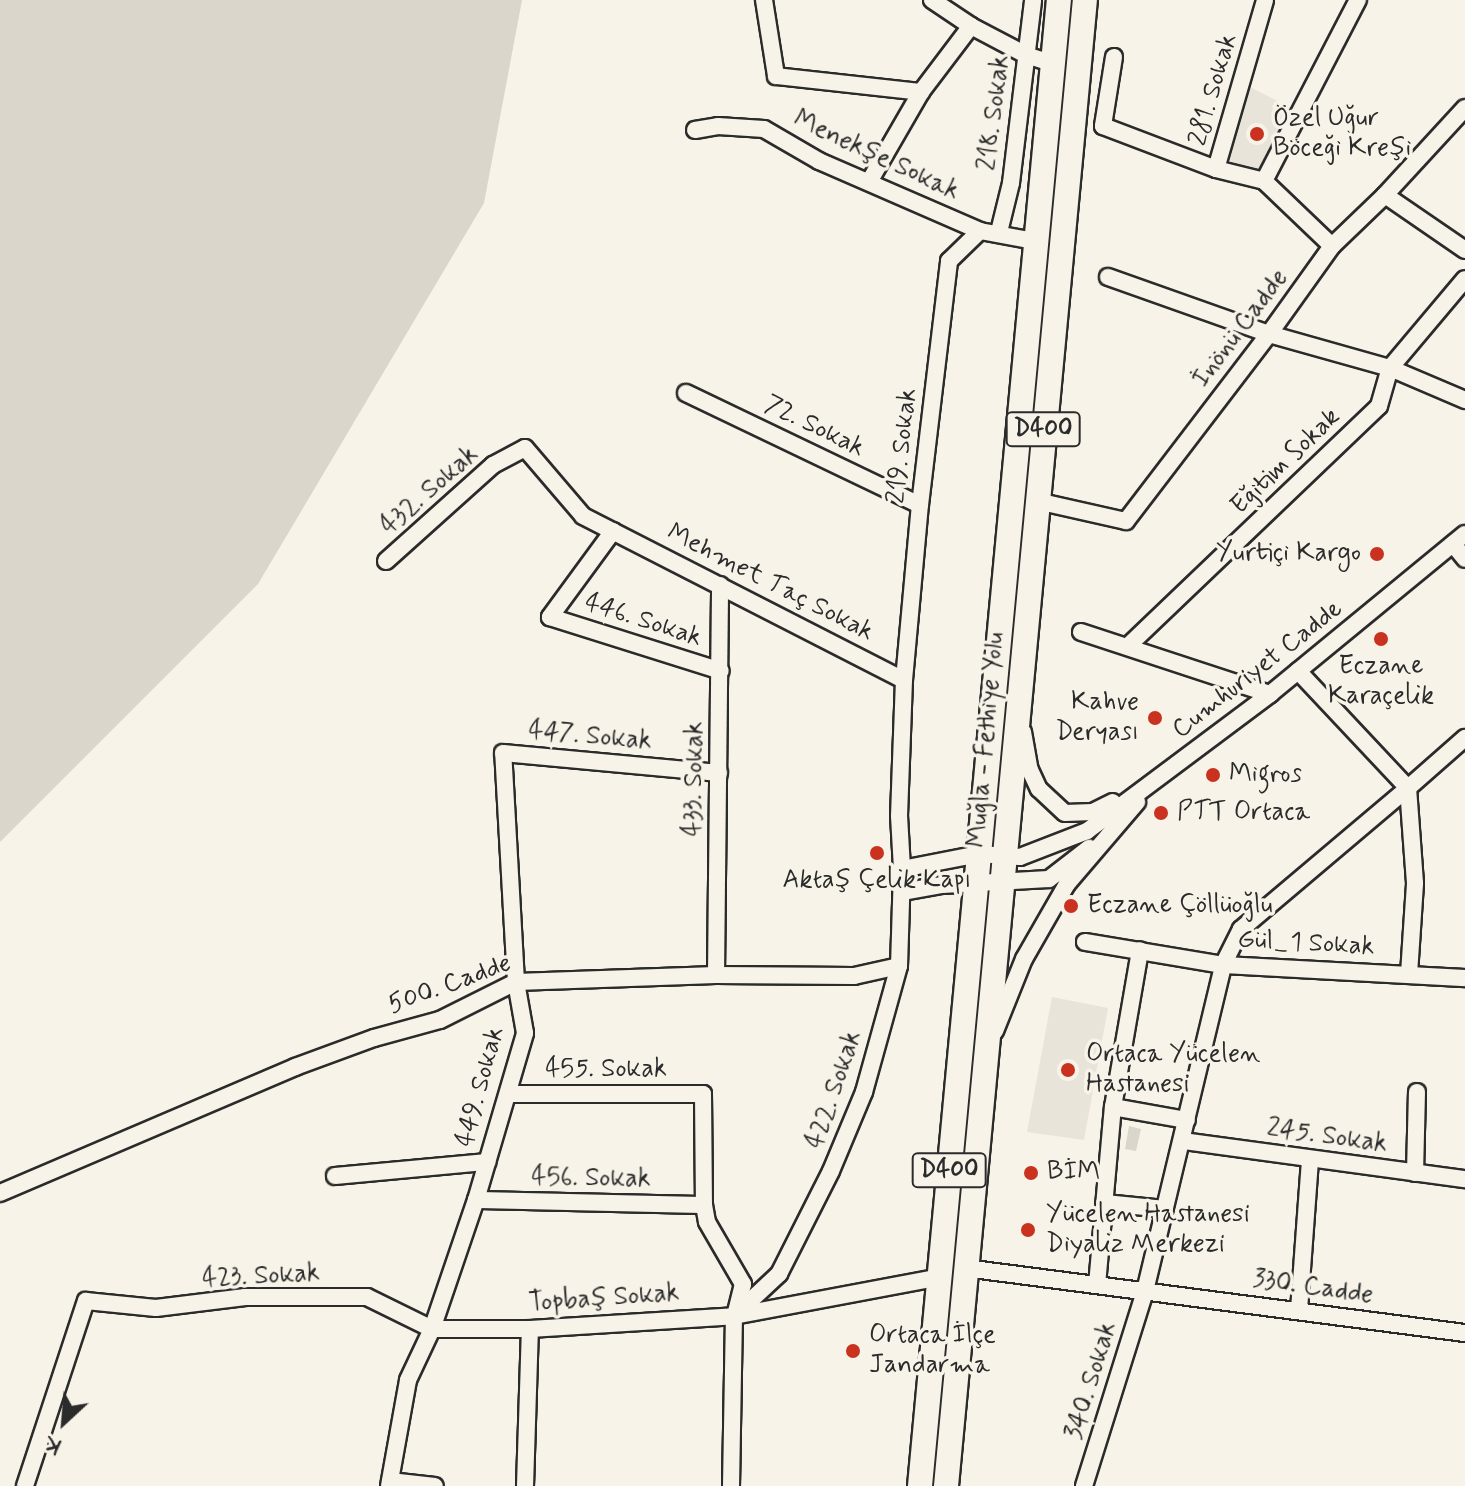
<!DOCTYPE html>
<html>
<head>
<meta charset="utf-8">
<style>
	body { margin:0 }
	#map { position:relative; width:1465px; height:1486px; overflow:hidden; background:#f7f3e8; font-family:Mynerve,sans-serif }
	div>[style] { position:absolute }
	.built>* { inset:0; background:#e8e4da }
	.green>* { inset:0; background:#dad6cc }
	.roads { filter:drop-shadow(2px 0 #2b2b2b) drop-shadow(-2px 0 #2b2b2b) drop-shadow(0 2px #2b2b2b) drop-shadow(0 -2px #2b2b2b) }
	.minor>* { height:16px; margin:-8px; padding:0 8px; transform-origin:8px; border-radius:8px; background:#f7f3e8 }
	.highway>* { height:24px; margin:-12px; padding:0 12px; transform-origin:12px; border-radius:12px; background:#f7f3e8 }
	.dots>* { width:22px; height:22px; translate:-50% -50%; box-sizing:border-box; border:4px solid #f7f3e8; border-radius:50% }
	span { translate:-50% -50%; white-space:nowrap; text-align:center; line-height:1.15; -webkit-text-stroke:7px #f7f3e8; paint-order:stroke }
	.shield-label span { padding:2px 6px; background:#f7f3e8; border:2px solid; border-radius:6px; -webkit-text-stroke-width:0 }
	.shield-label { font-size:24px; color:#2b2b2b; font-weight:700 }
	.street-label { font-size:26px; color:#2b2b2b }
	.poi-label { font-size:26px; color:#2b2b2b }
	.left { translate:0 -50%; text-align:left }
	.right { translate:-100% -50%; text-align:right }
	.north { position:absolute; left:24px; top:1382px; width:80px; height:80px; -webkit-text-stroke:6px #f7f3e8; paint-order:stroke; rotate:206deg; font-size:22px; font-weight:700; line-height:32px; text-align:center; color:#2b2b2b }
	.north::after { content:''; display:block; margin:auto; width:28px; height:36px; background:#2b2b2b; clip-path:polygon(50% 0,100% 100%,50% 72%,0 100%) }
</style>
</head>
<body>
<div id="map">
	<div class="built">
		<i style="clip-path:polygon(1250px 87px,1291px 108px,1259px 174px,1228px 160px)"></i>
		<i style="clip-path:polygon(1052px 997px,1108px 1008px,1084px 1140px,1027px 1132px)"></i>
	</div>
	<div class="green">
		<i style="clip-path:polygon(0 0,522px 0,484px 203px,258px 584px,0 842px)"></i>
		<i style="clip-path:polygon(1129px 1126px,1141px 1129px,1136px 1151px,1125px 1149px)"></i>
	</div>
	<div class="roads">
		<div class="minor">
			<i style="left:764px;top:0;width:77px;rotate:81deg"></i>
			<i style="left:776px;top:76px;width:146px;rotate:6.3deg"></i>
			<i style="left:971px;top:26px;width:62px;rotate:27.8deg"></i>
			<i style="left:1026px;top:55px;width:29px;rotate:18deg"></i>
			<i style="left:1114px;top:57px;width:70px;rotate:99.1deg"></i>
			<i style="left:1103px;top:126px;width:121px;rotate:20.8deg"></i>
			<i style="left:1216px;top:169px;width:176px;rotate:-73.8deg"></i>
			<i style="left:695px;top:130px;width:23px;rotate:-10deg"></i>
			<i style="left:718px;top:126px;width:46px;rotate:3.7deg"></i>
			<i style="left:764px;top:129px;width:64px;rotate:30.2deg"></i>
			<i style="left:819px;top:161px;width:176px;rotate:23.5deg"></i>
			<i style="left:980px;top:231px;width:56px;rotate:10.3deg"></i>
			<i style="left:1216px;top:169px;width:49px;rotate:14deg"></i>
			<i style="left:869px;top:182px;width:104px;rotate:-60deg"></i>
			<i style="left:921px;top:92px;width:83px;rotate:-52.9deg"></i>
			<i style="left:971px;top:26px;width:47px;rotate:-146.3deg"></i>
			<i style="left:1385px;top:195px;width:97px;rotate:34.5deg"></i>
			<i style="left:999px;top:232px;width:50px;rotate:-76.2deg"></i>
			<i style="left:1011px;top:183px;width:184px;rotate:-83.1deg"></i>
			<i style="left:1332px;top:246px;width:94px;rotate:-136.3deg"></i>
			<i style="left:1264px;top:181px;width:204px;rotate:-62.6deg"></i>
			<i style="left:1108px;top:277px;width:171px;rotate:19.5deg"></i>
			<i style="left:1269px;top:334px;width:126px;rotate:15.7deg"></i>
			<i style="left:1390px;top:368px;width:82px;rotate:23.1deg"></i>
			<i style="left:686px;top:393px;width:259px;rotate:25.6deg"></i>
			<i style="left:1037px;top:501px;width:91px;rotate:12.7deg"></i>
			<i style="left:1126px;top:521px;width:235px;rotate:-52.6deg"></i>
			<i style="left:1269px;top:334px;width:108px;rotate:-54.4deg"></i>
			<i style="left:1332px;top:246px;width:74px;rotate:-43.9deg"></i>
			<i style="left:1385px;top:195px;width:118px;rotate:-47.4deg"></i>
			<i style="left:613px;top:531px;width:107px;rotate:126.2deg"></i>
			<i style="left:550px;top:617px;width:179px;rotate:17.5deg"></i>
			<i style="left:1453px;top:544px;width:19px;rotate:51deg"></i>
			<i style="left:386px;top:561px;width:144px;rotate:-41.9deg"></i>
			<i style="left:493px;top:465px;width:36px;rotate:-28deg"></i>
			<i style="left:525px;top:448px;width:89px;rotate:49.5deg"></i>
			<i style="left:583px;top:516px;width:360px;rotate:27.1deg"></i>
			<i style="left:1081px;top:632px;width:199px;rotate:18.2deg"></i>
			<i style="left:1128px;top:646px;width:347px;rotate:-43.7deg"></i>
			<i style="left:1379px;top:406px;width:40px;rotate:-74deg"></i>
			<i style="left:1390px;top:368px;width:116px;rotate:-49.9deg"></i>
			<i style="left:1298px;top:671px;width:161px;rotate:46.8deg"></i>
			<i style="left:1408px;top:788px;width:219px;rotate:139.8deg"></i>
			<i style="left:1241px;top:929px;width:40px;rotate:116.6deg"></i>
			<i style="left:1223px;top:965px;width:242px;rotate:3.1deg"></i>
			<i style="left:1023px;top:732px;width:39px;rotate:80deg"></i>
			<i style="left:1030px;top:770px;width:21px;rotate:65deg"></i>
			<i style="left:1039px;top:789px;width:35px;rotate:43deg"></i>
			<i style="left:1065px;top:813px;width:28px;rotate:-2deg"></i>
			<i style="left:1093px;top:812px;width:22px;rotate:-27deg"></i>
			<i style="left:902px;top:869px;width:78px;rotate:-11deg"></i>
			<i style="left:979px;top:854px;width:41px;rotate:4.2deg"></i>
			<i style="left:1020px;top:857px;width:72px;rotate:-21.2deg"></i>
			<i style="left:1087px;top:831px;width:229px;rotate:-36.8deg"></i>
			<i style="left:1270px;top:694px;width:252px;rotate:-39.4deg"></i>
			<i style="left:902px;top:892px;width:41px;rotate:-9.9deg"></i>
			<i style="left:942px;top:885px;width:107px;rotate:-3.2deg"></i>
			<i style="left:1049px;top:879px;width:51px;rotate:-37.8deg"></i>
			<i style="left:1409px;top:974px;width:91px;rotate:-86.2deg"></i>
			<i style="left:1415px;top:883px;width:95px;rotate:-94.2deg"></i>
			<i style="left:1408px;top:788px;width:76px;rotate:-41.3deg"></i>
			<i style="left:716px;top:975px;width:390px;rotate:-89.4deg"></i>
			<i style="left:995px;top:1031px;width:78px;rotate:-68.1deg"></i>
			<i style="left:1024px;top:959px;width:86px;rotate:-60.2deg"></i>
			<i style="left:1067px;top:884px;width:108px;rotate:-49.5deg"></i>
			<i style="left:508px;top:1094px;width:195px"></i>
			<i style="left:703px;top:1094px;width:111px;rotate:89.5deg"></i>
			<i style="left:704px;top:1205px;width:17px;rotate:80deg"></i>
			<i style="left:707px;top:1222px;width:72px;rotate:59.9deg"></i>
			<i style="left:743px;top:1284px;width:32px;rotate:104deg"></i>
			<i style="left:1113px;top:1107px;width:75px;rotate:10deg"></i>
			<i style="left:1183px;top:1141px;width:285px;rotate:7.7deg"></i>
			<i style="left:1415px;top:1173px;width:81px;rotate:-88.6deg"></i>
			<i style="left:335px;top:1176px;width:153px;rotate:-5.3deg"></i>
			<i style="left:0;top:1193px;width:321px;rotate:-23.1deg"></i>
			<i style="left:295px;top:1067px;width:84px;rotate:-20.2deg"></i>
			<i style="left:374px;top:1038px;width:68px;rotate:-15.3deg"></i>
			<i style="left:440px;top:1020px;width:85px;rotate:-26.6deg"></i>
			<i style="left:516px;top:982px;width:200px;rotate:-2deg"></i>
			<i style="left:716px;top:975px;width:138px;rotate:0.4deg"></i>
			<i style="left:854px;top:976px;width:46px;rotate:-12.5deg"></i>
			<i style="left:476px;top:1200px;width:228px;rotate:1.3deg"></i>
			<i style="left:1105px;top:1203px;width:60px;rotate:5.7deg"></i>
			<i style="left:965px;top:1268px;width:504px;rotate:7.41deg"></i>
			<i style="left:1097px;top:1285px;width:179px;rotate:-84.9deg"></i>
			<i style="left:1113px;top:1107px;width:159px;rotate:-80.2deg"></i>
			<i style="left:1299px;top:1310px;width:151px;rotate:-85.8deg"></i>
			<i style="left:390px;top:1481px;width:45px;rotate:6.3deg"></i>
			<i style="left:25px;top:1486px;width:195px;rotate:-71.8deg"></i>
			<i style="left:86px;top:1301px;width:70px;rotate:5.7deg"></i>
			<i style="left:156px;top:1308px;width:90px;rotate:-7deg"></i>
			<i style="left:245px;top:1297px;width:122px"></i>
			<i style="left:367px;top:1297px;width:72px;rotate:26.2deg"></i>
			<i style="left:432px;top:1329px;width:136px;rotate:-71.2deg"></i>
			<i style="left:476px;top:1200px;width:174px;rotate:-73.6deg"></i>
			<i style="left:525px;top:1033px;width:52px;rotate:-100deg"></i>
			<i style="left:516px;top:982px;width:229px;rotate:-93.2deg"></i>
			<i style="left:503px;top:753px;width:217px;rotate:5.3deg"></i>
			<i style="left:389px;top:1486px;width:108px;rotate:-79.8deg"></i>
			<i style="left:408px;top:1380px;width:56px;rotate:-64.8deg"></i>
			<i style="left:432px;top:1329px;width:98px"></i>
			<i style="left:530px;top:1329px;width:204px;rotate:-3.6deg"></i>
			<i style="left:734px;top:1316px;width:210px;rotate:-10.7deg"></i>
			<i style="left:525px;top:1486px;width:157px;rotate:-88.2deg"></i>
			<i style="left:731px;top:1486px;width:170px;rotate:-89deg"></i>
			<i style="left:734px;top:1316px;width:62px;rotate:-43deg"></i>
			<i style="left:779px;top:1274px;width:115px;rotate:-63.2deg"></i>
			<i style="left:831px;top:1171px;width:86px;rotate:-67.3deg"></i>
			<i style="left:864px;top:1092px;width:131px;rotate:-74.5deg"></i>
			<i style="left:899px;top:966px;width:97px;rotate:-88.2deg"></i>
			<i style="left:902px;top:869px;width:53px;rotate:-93.2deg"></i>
			<i style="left:899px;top:816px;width:136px;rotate:-87.9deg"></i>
			<i style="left:904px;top:680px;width:176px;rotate:-84.8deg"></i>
			<i style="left:920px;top:505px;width:246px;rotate:-83.2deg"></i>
			<i style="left:949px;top:261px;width:43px;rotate:-44.1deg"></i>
			<i style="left:1084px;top:1486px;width:204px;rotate:-72.6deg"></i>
			<i style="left:1145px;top:1291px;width:335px;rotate:-76.5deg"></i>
			<i style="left:1223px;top:965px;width:140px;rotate:-170.5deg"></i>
		</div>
		<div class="highway">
			<i style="left:920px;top:1486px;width:1492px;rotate:-84.66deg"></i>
			<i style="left:946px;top:1486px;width:1492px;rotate:-84.66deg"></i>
		</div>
	</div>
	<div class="dots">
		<i style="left:1257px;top:134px;background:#c8321e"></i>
		<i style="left:1377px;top:554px;background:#c8321e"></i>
		<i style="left:1381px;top:639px;background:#c8321e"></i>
		<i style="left:1155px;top:718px;background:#c8321e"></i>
		<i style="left:1213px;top:775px;background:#c8321e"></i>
		<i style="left:1161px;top:813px;background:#c8321e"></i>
		<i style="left:877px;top:853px;background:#c8321e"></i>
		<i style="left:1071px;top:906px;background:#c8321e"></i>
		<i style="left:1068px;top:1070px;background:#c8321e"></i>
		<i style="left:1031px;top:1173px;background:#c8321e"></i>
		<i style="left:1028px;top:1230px;background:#c8321e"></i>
		<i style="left:853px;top:1351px;background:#c8321e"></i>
	</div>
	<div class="shield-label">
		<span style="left:1043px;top:429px">D400</span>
		<span style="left:949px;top:1170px">D400</span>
	</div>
	<div class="street-label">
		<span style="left:1214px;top:90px;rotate:-74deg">281. Sokak</span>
		<span style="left:995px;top:113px;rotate:-83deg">218. Sokak</span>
		<span style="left:876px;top:156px;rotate:25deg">Menekşe Sokak</span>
		<span style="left:1241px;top:329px;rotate:-53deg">İnönü Cadde</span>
		<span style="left:814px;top:427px;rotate:26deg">72. Sokak</span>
		<span style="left:903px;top:446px;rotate:-84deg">219. Sokak</span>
		<span style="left:1286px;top:462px;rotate:-44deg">Eğitim Sokak</span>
		<span style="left:430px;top:491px;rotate:-41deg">432. Sokak</span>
		<span style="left:770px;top:583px;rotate:27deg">Mehmet Taç Sokak</span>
		<span style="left:643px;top:621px;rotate:18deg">446. Sokak</span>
		<span style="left:1258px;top:670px;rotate:-38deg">Cumhuriyet Cadde</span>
		<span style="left:590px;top:737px;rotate:5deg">447. Sokak</span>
		<span style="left:987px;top:740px;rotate:-85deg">Muğla - Fethiye Yolu</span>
		<span style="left:695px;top:779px;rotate:-89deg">433. Sokak</span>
		<span style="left:1306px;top:944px;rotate:3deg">Gül_1 Sokak</span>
		<span style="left:450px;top:985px;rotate:-20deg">500. Cadde</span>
		<span style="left:606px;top:1070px">455. Sokak</span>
		<span style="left:481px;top:1087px;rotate:-75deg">449. Sokak</span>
		<span style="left:835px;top:1090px;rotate:-71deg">422. Sokak</span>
		<span style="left:1327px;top:1137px;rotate:8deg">245. Sokak</span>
		<span style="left:591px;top:1179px;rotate:1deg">456. Sokak</span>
		<span style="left:261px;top:1277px;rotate:-3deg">423. Sokak</span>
		<span style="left:1313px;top:1288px;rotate:8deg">330. Cadde</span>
		<span style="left:604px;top:1299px;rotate:-4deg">Topbaş Sokak</span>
		<span style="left:1092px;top:1381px;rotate:-73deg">340. Sokak</span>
	</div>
	<div class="poi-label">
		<span class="left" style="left:1273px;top:134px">Özel Uğur<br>Böceği Kreşi</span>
		<span class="right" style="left:1361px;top:554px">Yurtiçi Kargo</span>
		<span style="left:1381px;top:682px">Eczane<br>Karaçelik</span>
		<span class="right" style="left:1139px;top:718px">Kahve<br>Deryası</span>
		<span class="left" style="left:1229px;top:775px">Migros</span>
		<span class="left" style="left:1177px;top:813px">PTT Ortaca</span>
		<span style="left:877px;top:881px">Aktaş Çelik Kapı</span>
		<span class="left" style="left:1087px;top:906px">Eczane Çöllüoğlu</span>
		<span class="left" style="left:1086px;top:1070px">Ortaca Yücelen<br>Hastanesi</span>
		<span class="left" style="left:1047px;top:1173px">BİM</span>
		<span class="left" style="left:1046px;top:1230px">Yücelen Hastanesi<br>Diyaliz Merkezi</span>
		<span class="left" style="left:869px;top:1351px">Ortaca İlçe<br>Jandarma</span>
	</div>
	<div class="north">K</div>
</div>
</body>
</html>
